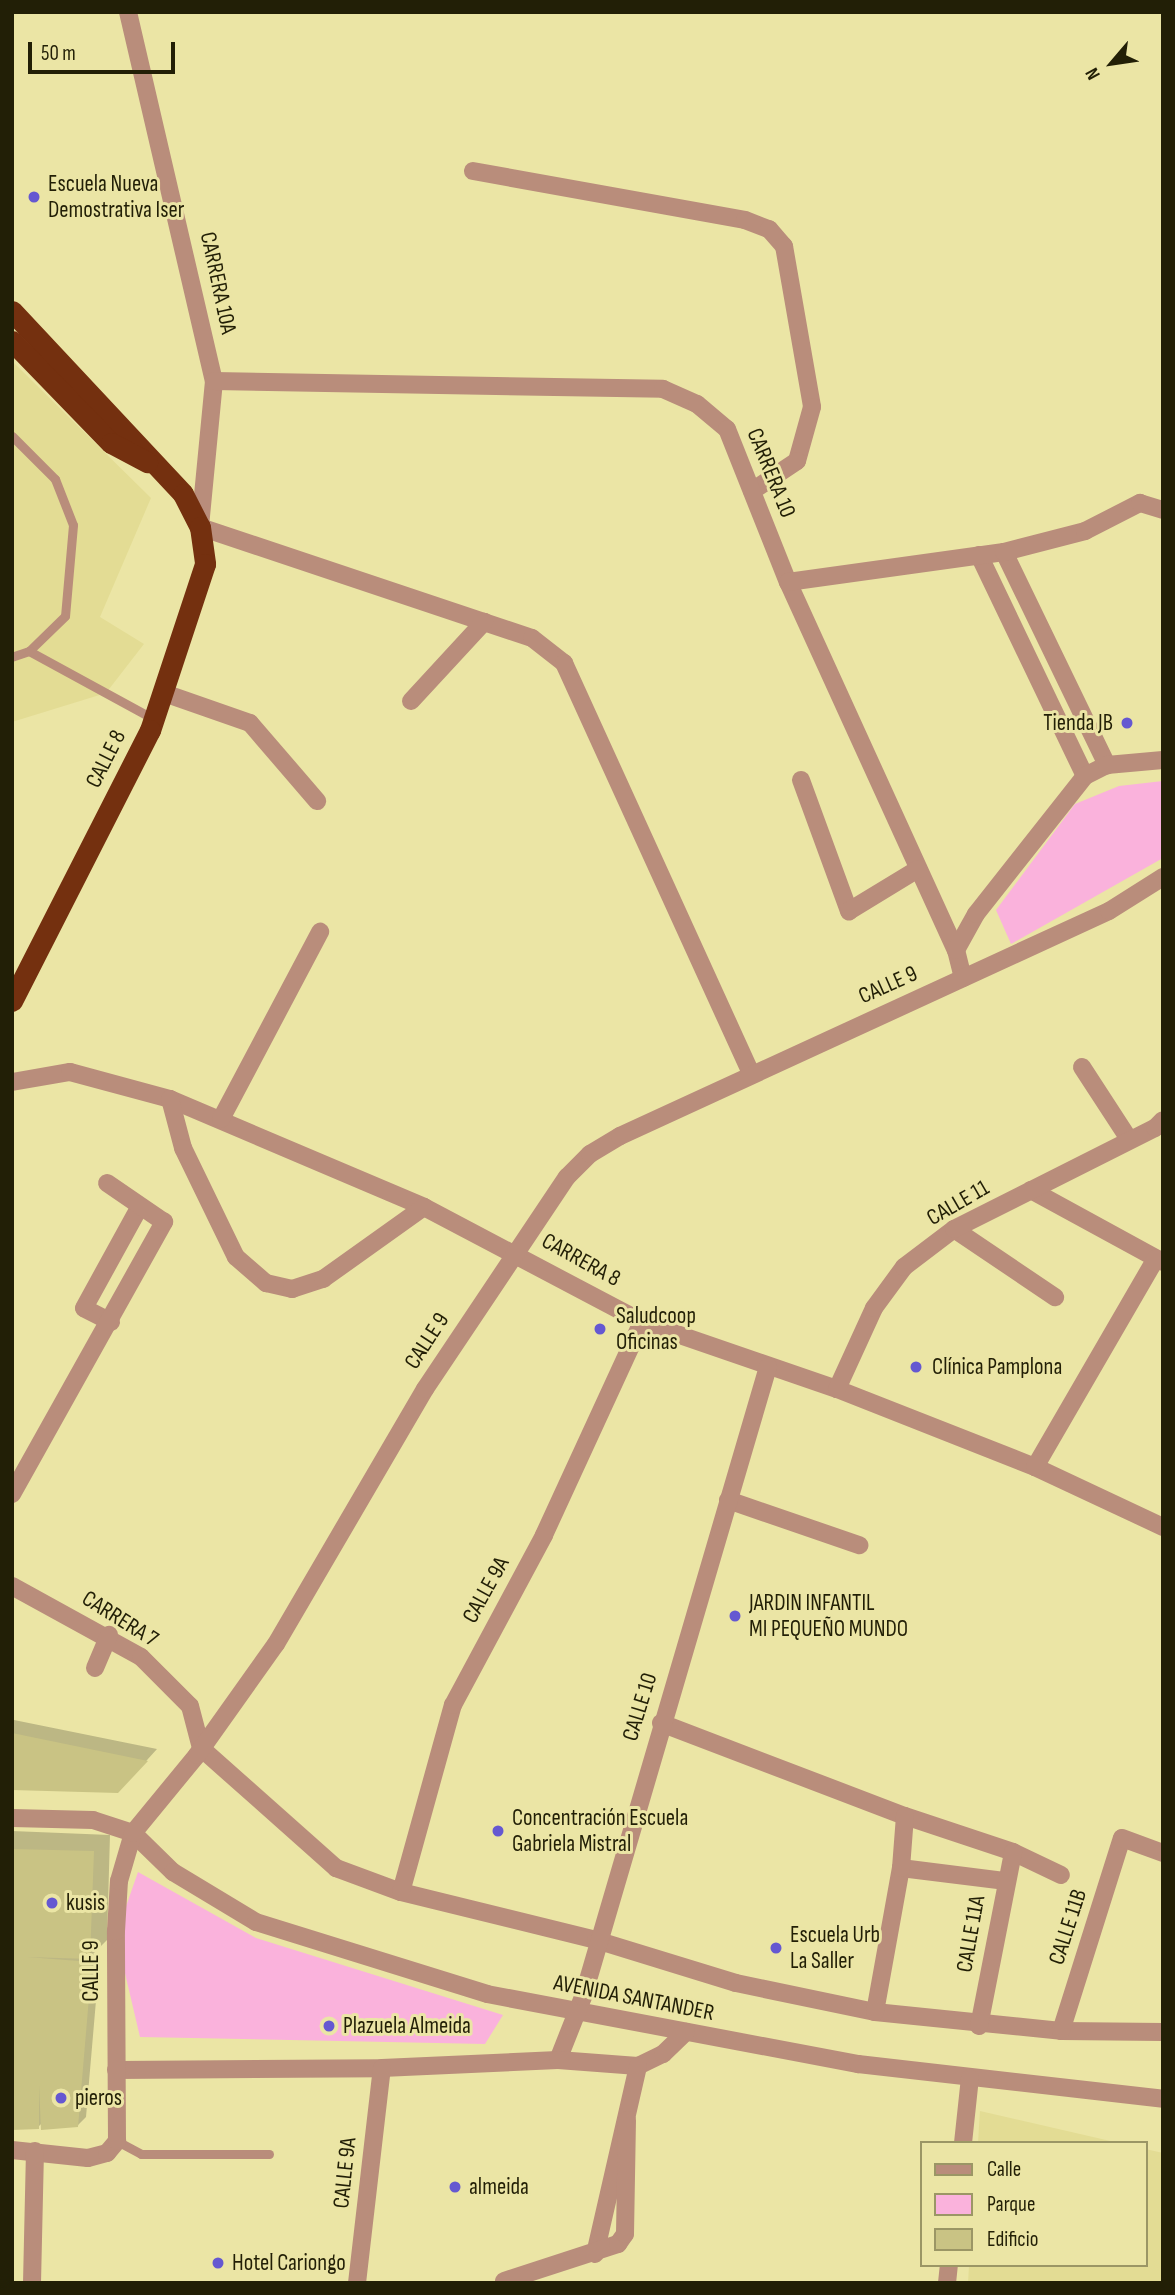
<!DOCTYPE html>
<html>
<head>
<meta charset="utf-8">
<style>
	body { margin:0 }
	#map { position:relative; width:1175px; height:2295px; overflow:hidden; background:#ebe5a5; font-family:"Sofia Sans Condensed",sans-serif }
	div>[style] { position:absolute }
	.built>* { inset:0; background:#e3dc94 }
	.green>* { inset:0; background:#fab2dc }
	.shadow>* { inset:0; background:#0003 }
	.building>* { inset:0; background:#c9c384 }
	.lane>* { height:9px; margin:-4.5px; padding:0 4.5px; transform-origin:4.5px; border-radius:4.5px; background:#b98d7b }
	.street>* { height:18px; margin:-9px; padding:0 9px; transform-origin:9px; border-radius:9px; background:#b98d7b }
	.highway>* { height:21px; margin:-10.5px; padding:0 10.5px; transform-origin:10.5px; border-radius:10.5px; background:#74300f }
	.dots>* { width:19px; height:19px; translate:-50% -50%; box-sizing:border-box; border:4px solid #ebe5a5; border-radius:50% }
	span { translate:-50% -50%; white-space:nowrap; text-align:center; line-height:1.15; -webkit-text-stroke:6px #ebe5a5; paint-order:stroke }
	.poi-label { font-size:23px; color:#221f06 }
	.left { translate:0 -50%; text-align:left }
	.right { translate:-100% -50%; text-align:right }
	.street-label { font-size:23px; color:#221f06 }
	.frame { position:absolute; inset:0; border:14px solid #221f06; pointer-events:none }
	.legend { position:absolute; left:920px; top:2141px; width:228px; height:126px; box-sizing:border-box; background:#ebe5a5; border:2px solid #9b9665; margin:0; padding:9px 12px; list-style:none; font-size:21px; color:#221f06 }
	.legend li { display:flex; align-items:center; gap:14px; height:35px }
	.legend b { width:35px; border:2px solid #9b9665 }
	.north { position:absolute; left:1077px; top:28px; width:70px; height:70px; -webkit-text-stroke:5px #ebe5a5; paint-order:stroke; rotate:241deg; font-size:19px; font-weight:700; line-height:28px; text-align:center; color:#221f06 }
	.north::after { content:''; display:block; margin:auto; width:24px; height:32px; background:#221f06; clip-path:polygon(50% 0,100% 100%,50% 72%,0 100%) }
	.scale { position:absolute; left:28px; top:42px; width:147px; height:32px; box-sizing:border-box; border:4px solid #221f06; border-top:0; padding-left:9px; font-size:21px; line-height:24px; white-space:nowrap; color:#221f06; -webkit-text-stroke:5px #ebe5a5; paint-order:stroke }
</style>
</head>
<body>
<div id="map">
	<div class="built">
		<i style="clip-path:polygon(12px 361px,151px 498px,100px 617px,144px 644px,106px 693px,12px 722px)"></i>
		<i style="clip-path:polygon(980px 2111px,1119px 2143px,978px 2143px)"></i>
		<i style="clip-path:polygon(1145px 2149px,1163px 2153px,1163px 2283px,968px 2283px,969px 2265px,1145px 2265px)"></i>
	</div>
	<div class="green">
		<i style="clip-path:polygon(1163px 781px,1163px 858px,1011px 944px,996px 910px,1075px 804px,1119px 786px)"></i>
		<i style="clip-path:polygon(138px 1872px,256px 1938px,503px 2015px,485px 2044px,140px 2037px,116px 1935px)"></i>
	</div>
	<div class="shadow">
		<i style="clip-path:polygon(12px 1713px,14px 1720px,157px 1749px,129px 1780px,12px 1788px)"></i>
		<i style="clip-path:polygon(12px 1831px,110px 1835px,107px 1940px,93px 1954px,100px 1954px,86px 2117px,77px 2126px,43px 2122px,38px 2127px,12px 1954px)"></i>
	</div>
	<div class="building">
		<i style="clip-path:polygon(12px 1733px,148px 1761px,118px 1793px,12px 1790px)"></i>
		<i style="clip-path:polygon(12px 1849px,94px 1851px,90px 1959px,27px 1957px,92px 1962px,78px 2127px,41px 2130px,39px 2085px,39px 2129px,12px 2130px)"></i>
	</div>
	<div class="lane">
		<i style="left:12px;top:436px;width:61px;rotate:45deg"></i>
		<i style="left:55px;top:479px;width:49px;rotate:68.6deg"></i>
		<i style="left:73px;top:525px;width:91px;rotate:95deg"></i>
		<i style="left:65px;top:616px;width:50px;rotate:135.8deg"></i>
		<i style="left:29px;top:651px;width:18px;rotate:161deg"></i>
		<i style="left:29px;top:651px;width:140px;rotate:28.6deg"></i>
		<i style="left:117px;top:2141px;width:27px;rotate:28deg"></i>
		<i style="left:141px;top:2154px;width:128px"></i>
	</div>
	<div class="street">
		<i style="left:128px;top:12px;width:379px;rotate:76.9deg"></i>
		<i style="left:214px;top:381px;width:147px;rotate:95.5deg"></i>
		<i style="left:200px;top:527px;width:350px;rotate:18.5deg"></i>
		<i style="left:532px;top:638px;width:41px;rotate:38deg"></i>
		<i style="left:564px;top:663px;width:451px;rotate:65.5deg"></i>
		<i style="left:473px;top:171px;width:276px;rotate:10.2deg"></i>
		<i style="left:745px;top:220px;width:26px;rotate:21deg"></i>
		<i style="left:769px;top:229px;width:23px;rotate:49deg"></i>
		<i style="left:784px;top:246px;width:163px;rotate:80.1deg"></i>
		<i style="left:812px;top:407px;width:56px;rotate:105.5deg"></i>
		<i style="left:797px;top:461px;width:54px;rotate:146.3deg"></i>
		<i style="left:214px;top:381px;width:449px;rotate:1deg"></i>
		<i style="left:663px;top:389px;width:37px;rotate:24deg"></i>
		<i style="left:697px;top:404px;width:39px;rotate:40deg"></i>
		<i style="left:727px;top:429px;width:165px;rotate:68.3deg"></i>
		<i style="left:788px;top:582px;width:405px;rotate:65.5deg"></i>
		<i style="left:956px;top:950px;width:29px;rotate:76deg"></i>
		<i style="left:1004px;top:552px;width:237px;rotate:64.2deg"></i>
		<i style="left:979px;top:555px;width:245px;rotate:64.4deg"></i>
		<i style="left:788px;top:582px;width:218px;rotate:-7.9deg"></i>
		<i style="left:1004px;top:552px;width:84px;rotate:-14.5deg"></i>
		<i style="left:1085px;top:531px;width:62px;rotate:-27deg"></i>
		<i style="left:1140px;top:503px;width:24px;rotate:17deg"></i>
		<i style="left:164px;top:693px;width:91px;rotate:19.2deg"></i>
		<i style="left:250px;top:723px;width:103px;rotate:49.3deg"></i>
		<i style="left:411px;top:701px;width:108px;rotate:-47.3deg"></i>
		<i style="left:801px;top:780px;width:140px;rotate:69.9deg"></i>
		<i style="left:849px;top:911px;width:81px;rotate:-31.3deg"></i>
		<i style="left:956px;top:950px;width:41px;rotate:-60.9deg"></i>
		<i style="left:976px;top:914px;width:176px;rotate:-51.7deg"></i>
		<i style="left:1085px;top:776px;width:25px;rotate:-27deg"></i>
		<i style="left:1107px;top:765px;width:56px;rotate:-5.1deg"></i>
		<i style="left:1082px;top:1067px;width:86px;rotate:56.9deg"></i>
		<i style="left:12px;top:1082px;width:59px;rotate:-9.8deg"></i>
		<i style="left:70px;top:1072px;width:104px;rotate:15.1deg"></i>
		<i style="left:170px;top:1099px;width:276px;rotate:23deg"></i>
		<i style="left:424px;top:1207px;width:246px;rotate:27.8deg"></i>
		<i style="left:642px;top:1322px;width:206px;rotate:19deg"></i>
		<i style="left:837px;top:1389px;width:213px;rotate:21.5deg"></i>
		<i style="left:1035px;top:1467px;width:141px;rotate:25.1deg"></i>
		<i style="left:170px;top:1099px;width:51px;rotate:75.1deg"></i>
		<i style="left:183px;top:1148px;width:121px;rotate:64.1deg"></i>
		<i style="left:236px;top:1257px;width:40px;rotate:41deg"></i>
		<i style="left:266px;top:1283px;width:27px;rotate:13deg"></i>
		<i style="left:292px;top:1289px;width:33px;rotate:-18deg"></i>
		<i style="left:323px;top:1279px;width:124px;rotate:-35.5deg"></i>
		<i style="left:221px;top:1119px;width:212px;rotate:-62.1deg"></i>
		<i style="left:1031px;top:1190px;width:150px;rotate:28.6deg"></i>
		<i style="left:954px;top:1229px;width:122px;rotate:34deg"></i>
		<i style="left:111px;top:1322px;width:30px;rotate:-153deg"></i>
		<i style="left:84px;top:1308px;width:116px;rotate:-61.2deg"></i>
		<i style="left:837px;top:1389px;width:89px;rotate:-65.4deg"></i>
		<i style="left:874px;top:1308px;width:51px;rotate:-53.8deg"></i>
		<i style="left:904px;top:1267px;width:63px;rotate:-37.2deg"></i>
		<i style="left:954px;top:1229px;width:225px;rotate:-26.7deg"></i>
		<i style="left:1155px;top:1128px;width:11px;rotate:-45deg"></i>
		<i style="left:1035px;top:1467px;width:241px;rotate:-59.9deg"></i>
		<i style="left:12px;top:1494px;width:312px;rotate:-60.8deg"></i>
		<i style="left:164px;top:1222px;width:69px;rotate:-145.6deg"></i>
		<i style="left:728px;top:1500px;width:139px;rotate:19deg"></i>
		<i style="left:12px;top:1586px;width:147px;rotate:28.8deg"></i>
		<i style="left:141px;top:1657px;width:69px;rotate:45deg"></i>
		<i style="left:190px;top:1706px;width:43px;rotate:75.3deg"></i>
		<i style="left:201px;top:1748px;width:181px;rotate:41.6deg"></i>
		<i style="left:336px;top:1868px;width:69px;rotate:20.3deg"></i>
		<i style="left:401px;top:1892px;width:201px;rotate:13.8deg"></i>
		<i style="left:596px;top:1940px;width:146px;rotate:17.1deg"></i>
		<i style="left:736px;top:1983px;width:142px;rotate:11.8deg"></i>
		<i style="left:875px;top:2012px;width:187px;rotate:5.8deg"></i>
		<i style="left:1061px;top:2031px;width:102px;rotate:0.6deg"></i>
		<i style="left:95px;top:1668px;width:36px;rotate:-67deg"></i>
		<i style="left:661px;top:1723px;width:261px;rotate:20.9deg"></i>
		<i style="left:905px;top:1816px;width:114px;rotate:18.4deg"></i>
		<i style="left:1013px;top:1852px;width:53px;rotate:25.6deg"></i>
		<i style="left:12px;top:1818px;width:81px;rotate:1.4deg"></i>
		<i style="left:93px;top:1820px;width:42px;rotate:18deg"></i>
		<i style="left:133px;top:1833px;width:56px;rotate:44.3deg"></i>
		<i style="left:173px;top:1872px;width:97px;rotate:31.1deg"></i>
		<i style="left:256px;top:1922px;width:242px;rotate:17.3deg"></i>
		<i style="left:487px;top:1994px;width:378px;rotate:10.7deg"></i>
		<i style="left:858px;top:2064px;width:307px;rotate:6.5deg"></i>
		<i style="left:901px;top:1868px;width:106px;rotate:7.1deg"></i>
		<i style="left:401px;top:1892px;width:194px;rotate:-74.5deg"></i>
		<i style="left:453px;top:1705px;width:193px;rotate:-61.8deg"></i>
		<i style="left:544px;top:1535px;width:234px;rotate:-65.3deg"></i>
		<i style="left:875px;top:2012px;width:146px;rotate:-79.8deg"></i>
		<i style="left:901px;top:1868px;width:52px;rotate:-85.6deg"></i>
		<i style="left:979px;top:2026px;width:177px;rotate:-78.9deg"></i>
		<i style="left:1061px;top:2031px;width:202px;rotate:-72.5deg"></i>
		<i style="left:1122px;top:1838px;width:44px;rotate:20.1deg"></i>
		<i style="left:558px;top:2060px;width:68px;rotate:-68.4deg"></i>
		<i style="left:583px;top:1997px;width:657px;rotate:-73.64deg"></i>
		<i style="left:116px;top:2070px;width:266px;rotate:-0.4deg"></i>
		<i style="left:382px;top:2068px;width:176px;rotate:-2.6deg"></i>
		<i style="left:558px;top:2060px;width:80px;rotate:4.3deg"></i>
		<i style="left:638px;top:2066px;width:28px;rotate:-26deg"></i>
		<i style="left:663px;top:2054px;width:32px;rotate:-44deg"></i>
		<i style="left:963px;top:2143px;width:65px;rotate:-83.9deg"></i>
		<i style="left:12px;top:2150px;width:76px;rotate:6deg"></i>
		<i style="left:88px;top:2158px;width:20px;rotate:-15deg"></i>
		<i style="left:107px;top:2153px;width:16px;rotate:-50deg"></i>
		<i style="left:117px;top:2141px;width:210px;rotate:-90.3deg"></i>
		<i style="left:116px;top:1931px;width:50px;rotate:-86.6deg"></i>
		<i style="left:119px;top:1881px;width:50px;rotate:-73.7deg"></i>
		<i style="left:133px;top:1833px;width:101px;rotate:-50.6deg"></i>
		<i style="left:197px;top:1755px;width:136px;rotate:-54.6deg"></i>
		<i style="left:276px;top:1644px;width:295px;rotate:-59.7deg"></i>
		<i style="left:425px;top:1389px;width:255px;rotate:-56.2deg"></i>
		<i style="left:567px;top:1177px;width:33px;rotate:-45deg"></i>
		<i style="left:590px;top:1154px;width:35px;rotate:-31deg"></i>
		<i style="left:620px;top:1136px;width:538px;rotate:-24.71deg"></i>
		<i style="left:1109px;top:911px;width:64px;rotate:-32.2deg"></i>
		<i style="left:595px;top:2254px;width:193px;rotate:-77.1deg"></i>
		<i style="left:504px;top:2281px;width:120px;rotate:-18deg"></i>
		<i style="left:618px;top:2244px;width:12px;rotate:-55deg"></i>
		<i style="left:625px;top:2234px;width:114px;rotate:-89deg"></i>
		<i style="left:32px;top:2283px;width:132px;rotate:-88.7deg"></i>
		<i style="left:357px;top:2283px;width:216px;rotate:-83.4deg"></i>
		<i style="left:947px;top:2283px;width:18px;rotate:-84deg"></i>
	</div>
	<div class="highway">
		<i style="left:12px;top:311px;width:250px;rotate:46.9deg"></i>
		<i style="left:183px;top:494px;width:37px;rotate:63deg"></i>
		<i style="left:200px;top:527px;width:37px;rotate:82deg"></i>
		<i style="left:205px;top:564px;width:175px;rotate:108.3deg"></i>
		<i style="left:150px;top:730px;width:304px;rotate:117deg"></i>
		<i style="left:12px;top:341px;width:142px;rotate:45.9deg"></i>
		<i style="left:111px;top:443px;width:41px;rotate:27.8deg"></i>
	</div>
	<div class="dots">
		<i style="left:34px;top:197px;background:#6558d1"></i>
		<i style="left:1127px;top:723px;background:#6558d1"></i>
		<i style="left:600px;top:1329px;background:#6558d1"></i>
		<i style="left:916px;top:1367px;background:#6558d1"></i>
		<i style="left:735px;top:1616px;background:#6558d1"></i>
		<i style="left:498px;top:1831px;background:#6558d1"></i>
		<i style="left:52px;top:1903px;background:#6558d1"></i>
		<i style="left:776px;top:1948px;background:#6558d1"></i>
		<i style="left:329px;top:2026px;background:#6558d1"></i>
		<i style="left:61px;top:2098px;background:#6558d1"></i>
		<i style="left:455px;top:2187px;background:#6558d1"></i>
		<i style="left:218px;top:2263px;background:#6558d1"></i>
	</div>
	<div class="poi-label">
		<span class="left" style="left:48px;top:197px">Escuela Nueva<br>Demostrativa Iser</span>
		<span class="right" style="left:1113px;top:723px">Tienda JB</span>
		<span class="left" style="left:616px;top:1329px">Saludcoop<br>Oficinas</span>
		<span class="left" style="left:932px;top:1367px">Clínica Pamplona</span>
		<span class="left" style="left:749px;top:1616px">JARDIN INFANTIL<br>MI PEQUEÑO MUNDO</span>
		<span class="left" style="left:512px;top:1831px">Concentración Escuela<br>Gabriela Mistral</span>
		<span class="left" style="left:66px;top:1903px">kusis</span>
		<span class="left" style="left:790px;top:1948px">Escuela Urb<br>La Saller</span>
		<span class="left" style="left:343px;top:2026px">Plazuela Almeida</span>
		<span class="left" style="left:75px;top:2098px">pieros</span>
		<span class="left" style="left:469px;top:2187px">almeida</span>
		<span class="left" style="left:232px;top:2263px">Hotel Cariongo</span>
	</div>
	<div class="street-label">
		<span style="left:218px;top:283px;rotate:78deg">CARRERA 10A</span>
		<span style="left:771px;top:473px;rotate:68deg">CARRERA 10</span>
		<span style="left:106px;top:759px;rotate:-63deg">CALLE 8</span>
		<span style="left:888px;top:985px;rotate:-24deg">CALLE 9</span>
		<span style="left:958px;top:1203px;rotate:-30deg">CALLE 11</span>
		<span style="left:581px;top:1260px;rotate:29deg">CARRERA 8</span>
		<span style="left:427px;top:1341px;rotate:-57deg">CALLE 9</span>
		<span style="left:486px;top:1590px;rotate:-61deg">CALLE 9A</span>
		<span style="left:120px;top:1619px;rotate:32deg">CARRERA 7</span>
		<span style="left:640px;top:1707px;rotate:-73deg">CALLE 10</span>
		<span style="left:1068px;top:1927px;rotate:-72deg">CALLE 11B</span>
		<span style="left:971px;top:1934px;rotate:-80deg">CALLE 11A</span>
		<span style="left:91px;top:1971px;rotate:-90deg">CALLE 9</span>
		<span style="left:634px;top:1998px;rotate:11deg">AVENIDA SANTANDER</span>
		<span style="left:345px;top:2173px;rotate:-84deg">CALLE 9A</span>
	</div>
	<div class="frame"></div>
	<ul class="legend">
	<li><b style="height:9px;background:#b98d7b"></b>Calle</li>
	<li><b style="height:19px;background:#fab2dc"></b>Parque</li>
	<li><b style="height:19px;background:#c9c384"></b>Edificio</li>
	</ul>
	<div class="north">N</div>
	<div class="scale">50 m</div>
</div>
</body>
</html>
